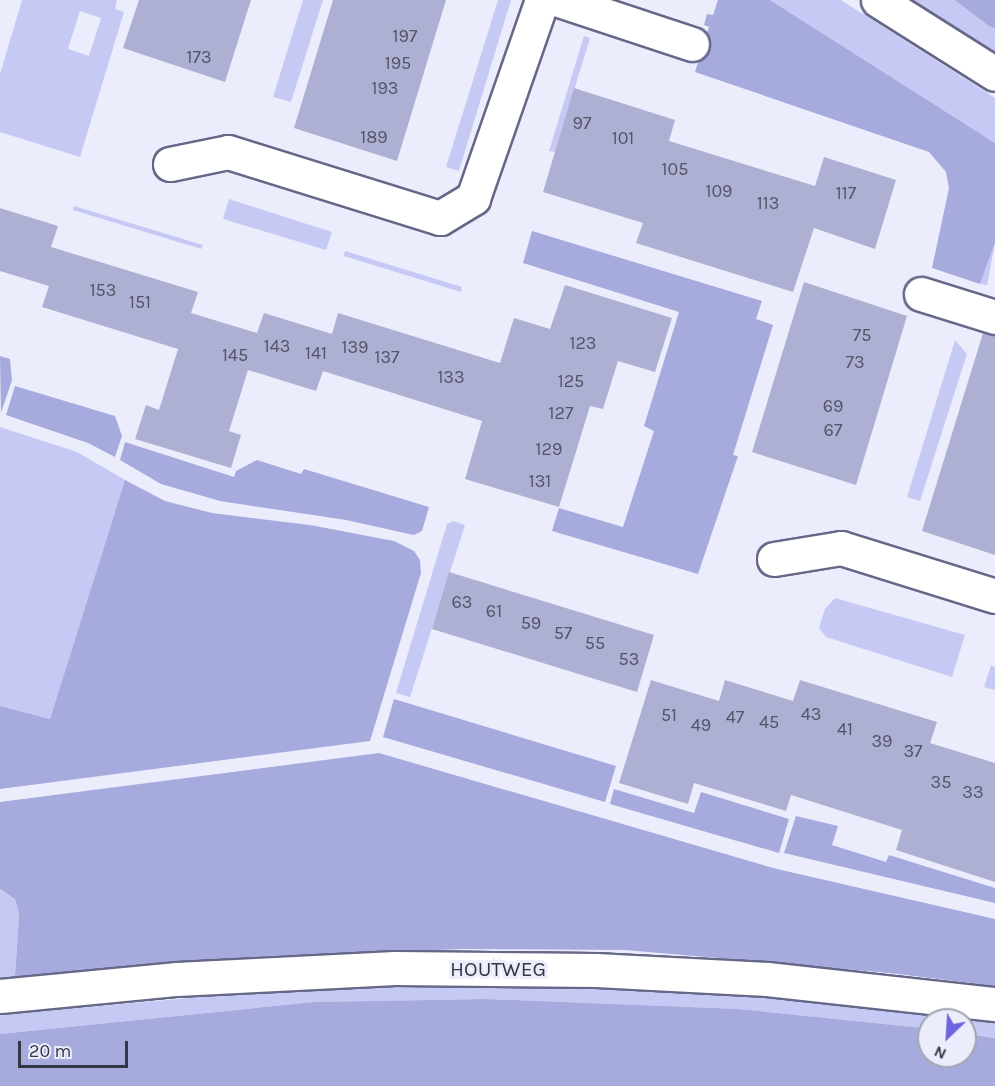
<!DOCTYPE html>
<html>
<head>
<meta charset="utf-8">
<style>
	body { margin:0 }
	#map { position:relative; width:995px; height:1086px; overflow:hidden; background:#ecedfc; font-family:Karla,sans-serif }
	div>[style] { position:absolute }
	.green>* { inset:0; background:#c6c9f4 }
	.forest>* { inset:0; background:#a6aadd }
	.building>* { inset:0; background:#adb0d2 }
	.roads { filter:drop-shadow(2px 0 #666887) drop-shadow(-2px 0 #666887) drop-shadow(0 2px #666887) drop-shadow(0 -2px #666887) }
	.minor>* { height:33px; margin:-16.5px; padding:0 16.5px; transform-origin:16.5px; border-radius:16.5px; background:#fff }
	span { translate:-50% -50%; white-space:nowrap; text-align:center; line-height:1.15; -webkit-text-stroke:6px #ecedfc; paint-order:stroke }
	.number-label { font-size:18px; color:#535468 }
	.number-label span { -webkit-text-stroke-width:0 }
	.street-label { font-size:21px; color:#353644 }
	.north { position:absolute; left:917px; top:1008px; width:60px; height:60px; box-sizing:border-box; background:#ecedfc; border:2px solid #a3a4b2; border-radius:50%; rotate:205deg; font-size:16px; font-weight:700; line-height:24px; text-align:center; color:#353644 }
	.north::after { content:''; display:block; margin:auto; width:21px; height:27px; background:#6c65df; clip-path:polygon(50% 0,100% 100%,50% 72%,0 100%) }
	.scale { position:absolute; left:18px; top:1041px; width:110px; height:27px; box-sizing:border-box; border:3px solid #353644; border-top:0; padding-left:8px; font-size:18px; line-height:21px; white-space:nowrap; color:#353644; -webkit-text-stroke:4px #ecedfc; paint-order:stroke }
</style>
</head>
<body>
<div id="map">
	<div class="green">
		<i style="clip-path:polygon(evenodd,22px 0,117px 0,115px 9px,124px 12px,80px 157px,0 132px,0 74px,22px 0,80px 11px,101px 18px,89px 56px,68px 49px,80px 11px)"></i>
		<i style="clip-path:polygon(303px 0,323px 0,291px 102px,273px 97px)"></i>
		<i style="clip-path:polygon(498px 0,511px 0,459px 171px,446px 167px)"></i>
		<i style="clip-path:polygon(770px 0,841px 0,995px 98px,995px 143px)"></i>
		<i style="clip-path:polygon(912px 0,995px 0,995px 52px)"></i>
		<i style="clip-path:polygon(584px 36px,590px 38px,555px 152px,549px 151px)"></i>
		<i style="clip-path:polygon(229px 199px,332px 232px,326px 250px,223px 219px)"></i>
		<i style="clip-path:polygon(74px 206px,203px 245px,201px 249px,73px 210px)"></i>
		<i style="clip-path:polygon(995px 243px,987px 285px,980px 284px)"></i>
		<i style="clip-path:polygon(345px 251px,462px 287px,461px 292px,344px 256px)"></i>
		<i style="clip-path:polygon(955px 340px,967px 354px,920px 501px,907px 497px)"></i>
		<i style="clip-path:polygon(0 427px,77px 452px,125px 480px,50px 719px,0 706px)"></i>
		<i style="clip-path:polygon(453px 521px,465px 525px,410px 697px,396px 693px,447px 524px)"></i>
		<i style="clip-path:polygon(835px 598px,965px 635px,952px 677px,826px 637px,819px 628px,825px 609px)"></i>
		<i style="clip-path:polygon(991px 665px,995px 667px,995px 690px,984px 687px)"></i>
		<i style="clip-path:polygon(0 889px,15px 899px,19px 914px,15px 977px,0 978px)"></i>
		<i style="clip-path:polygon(416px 985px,541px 985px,747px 995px,995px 1022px,995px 1038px,965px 1034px,965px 1020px,929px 1020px,929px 1029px,739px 1009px,486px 999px,314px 1002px,0 1034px,0 1015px,289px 989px)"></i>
	</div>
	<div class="forest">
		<i style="clip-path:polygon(718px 0,770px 0,995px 143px,995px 243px,980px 284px,932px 268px,949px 188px,946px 172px,929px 152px,695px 72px,709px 27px,704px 25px,707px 14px,713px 15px)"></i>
		<i style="clip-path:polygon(955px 0,995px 0,995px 28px,989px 26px)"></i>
		<i style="clip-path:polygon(532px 231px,762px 301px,756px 319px,773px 325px,733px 455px,738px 456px,698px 574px,552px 531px,559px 508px,623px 527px,654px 431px,644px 426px,679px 312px,523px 263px)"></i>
		<i style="clip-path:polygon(0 356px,10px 359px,12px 380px,1px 413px)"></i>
		<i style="clip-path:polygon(15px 386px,115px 416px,122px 436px,115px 457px,88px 443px,6px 415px)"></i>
		<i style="clip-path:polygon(125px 442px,234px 477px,236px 471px,257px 460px,301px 474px,304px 469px,429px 507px,422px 531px,414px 535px,346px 520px,220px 501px,161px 484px,120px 460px)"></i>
		<i style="clip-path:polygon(125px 480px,165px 501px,212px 513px,310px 525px,394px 541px,414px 551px,420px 560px,421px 573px,370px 741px,0 789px,0 706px,50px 719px)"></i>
		<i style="clip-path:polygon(394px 699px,616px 766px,605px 802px,383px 737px)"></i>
		<i style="clip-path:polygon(379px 753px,777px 869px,995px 919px,995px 986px,890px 973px,625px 950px,464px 949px,266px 956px,15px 977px,19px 914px,15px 899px,0 889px,0 802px)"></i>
		<i style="clip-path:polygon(614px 789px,694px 813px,701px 792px,789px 819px,779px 853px,610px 804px)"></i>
		<i style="clip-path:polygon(796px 816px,838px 826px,832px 845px,886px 862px,889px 855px,995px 888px,995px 903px,784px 853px)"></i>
		<i style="clip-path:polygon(486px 999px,739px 1009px,922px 1028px,929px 1029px,929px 1056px,965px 1056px,965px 1034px,995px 1038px,995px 1086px,0 1086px,0 1034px,314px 1002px)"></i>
	</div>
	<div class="building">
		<i style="clip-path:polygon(139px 0,251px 0,225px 82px,123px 48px)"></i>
		<i style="clip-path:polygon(333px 0,446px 0,397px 161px,294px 128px)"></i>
		<i style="clip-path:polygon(574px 88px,675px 120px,669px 141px,815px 186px,824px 157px,896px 180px,875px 249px,814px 228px,793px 292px,636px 243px,643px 223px,543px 192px)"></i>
		<i style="clip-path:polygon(0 208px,58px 226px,51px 247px,198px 292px,191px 313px,257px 333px,264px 313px,332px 334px,338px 313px,500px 363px,514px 318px,550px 329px,565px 285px,672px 318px,655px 372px,618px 361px,603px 409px,590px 406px,559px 507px,465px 479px,482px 421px,323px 371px,316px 391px,248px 370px,229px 431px,241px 435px,231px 468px,135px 439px,146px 405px,159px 410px,178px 349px,42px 307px,49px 286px,0 271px)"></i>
		<i style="clip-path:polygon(804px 282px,907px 316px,856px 485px,752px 452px)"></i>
		<i style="clip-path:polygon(983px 333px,995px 335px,995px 555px,922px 531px)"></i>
		<i style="clip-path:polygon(449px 572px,654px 635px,637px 692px,432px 629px)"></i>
		<i style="clip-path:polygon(651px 680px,719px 701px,725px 680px,793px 701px,800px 680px,937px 722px,930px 743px,995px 763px,995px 882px,896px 850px,902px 830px,791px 795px,786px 811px,694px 783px,688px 804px,619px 783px)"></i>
	</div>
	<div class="roads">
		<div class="minor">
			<i style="left:559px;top:0;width:140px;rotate:18.3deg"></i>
			<i style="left:878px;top:0;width:138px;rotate:32.3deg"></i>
			<i style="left:170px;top:164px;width:59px;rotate:-11.7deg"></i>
			<i style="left:228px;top:152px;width:222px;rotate:17.3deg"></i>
			<i style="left:440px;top:218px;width:39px;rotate:-31deg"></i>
			<i style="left:473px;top:198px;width:210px;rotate:-70.8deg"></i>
			<i style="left:921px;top:294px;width:77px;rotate:17.3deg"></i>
			<i style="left:774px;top:559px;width:68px;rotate:-9.3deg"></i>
			<i style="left:841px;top:548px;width:161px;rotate:17.3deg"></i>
			<i style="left:0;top:996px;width:178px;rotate:-5.5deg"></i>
			<i style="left:177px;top:979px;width:218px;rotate:-2.9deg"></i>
			<i style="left:395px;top:968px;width:201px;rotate:0.6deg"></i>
			<i style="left:596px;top:970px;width:171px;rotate:3deg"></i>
			<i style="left:767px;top:979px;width:229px;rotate:6.3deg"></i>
		</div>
	</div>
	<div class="number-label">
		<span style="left:405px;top:36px">197</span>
		<span style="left:199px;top:57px">173</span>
		<span style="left:398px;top:63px">195</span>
		<span style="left:385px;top:88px">193</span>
		<span style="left:582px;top:123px">97</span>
		<span style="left:374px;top:137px">189</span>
		<span style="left:623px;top:138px">101</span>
		<span style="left:675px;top:169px">105</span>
		<span style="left:719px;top:191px">109</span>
		<span style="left:846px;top:193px">117</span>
		<span style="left:768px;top:203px">113</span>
		<span style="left:103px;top:290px">153</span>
		<span style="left:140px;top:302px">151</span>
		<span style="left:862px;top:335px">75</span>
		<span style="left:583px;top:343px">123</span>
		<span style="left:277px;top:346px">143</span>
		<span style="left:355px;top:347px">139</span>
		<span style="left:316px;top:353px">141</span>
		<span style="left:235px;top:355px">145</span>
		<span style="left:387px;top:357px">137</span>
		<span style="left:855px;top:362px">73</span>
		<span style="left:451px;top:377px">133</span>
		<span style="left:571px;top:381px">125</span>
		<span style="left:833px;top:406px">69</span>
		<span style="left:561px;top:413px">127</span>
		<span style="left:833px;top:430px">67</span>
		<span style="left:549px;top:449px">129</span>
		<span style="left:540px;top:481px">131</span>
		<span style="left:462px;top:602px">63</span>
		<span style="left:494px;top:611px">61</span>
		<span style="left:531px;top:623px">59</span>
		<span style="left:563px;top:633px">57</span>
		<span style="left:595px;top:643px">55</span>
		<span style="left:629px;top:659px">53</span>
		<span style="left:811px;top:714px">43</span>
		<span style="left:669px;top:715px">51</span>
		<span style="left:735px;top:717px">47</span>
		<span style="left:769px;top:722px">45</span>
		<span style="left:701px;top:725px">49</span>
		<span style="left:845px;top:729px">41</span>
		<span style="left:882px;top:741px">39</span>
		<span style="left:913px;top:751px">37</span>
		<span style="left:941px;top:782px">35</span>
		<span style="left:973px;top:792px">33</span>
	</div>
	<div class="street-label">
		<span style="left:498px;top:969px">HOUTWEG</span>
	</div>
	<div class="north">N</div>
	<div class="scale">20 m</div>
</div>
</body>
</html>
